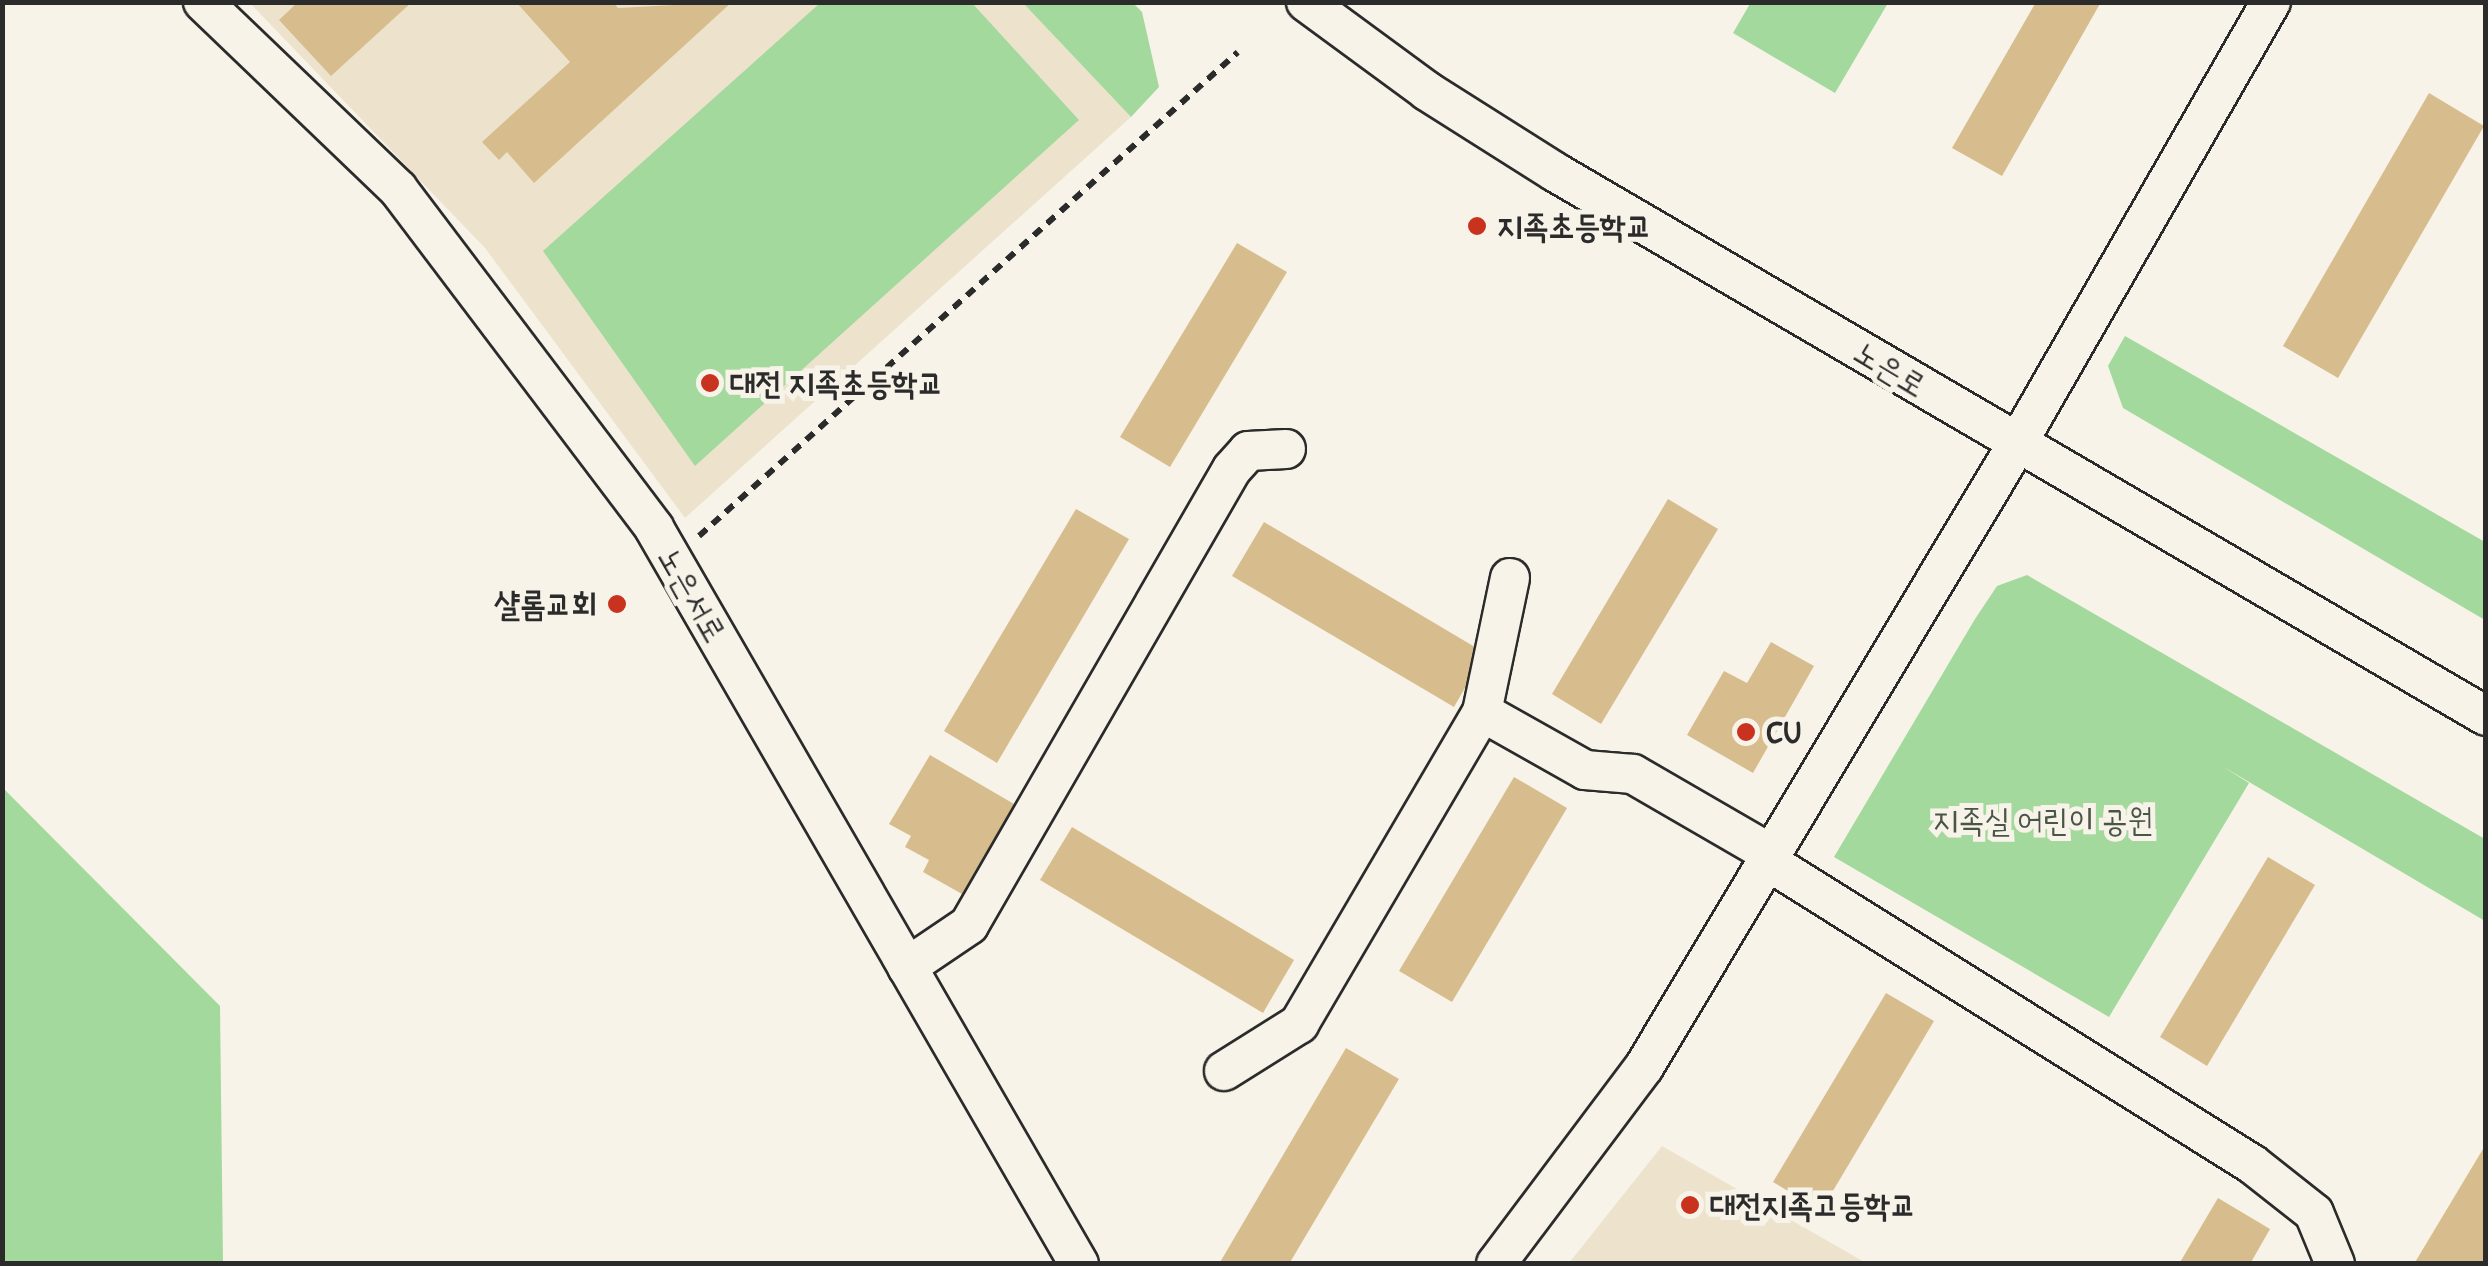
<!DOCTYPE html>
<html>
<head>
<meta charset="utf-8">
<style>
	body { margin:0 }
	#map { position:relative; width:2488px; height:1266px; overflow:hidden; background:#f7f3e8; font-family:"Patrick Hand","Poor Story",sans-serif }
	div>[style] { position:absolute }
	.built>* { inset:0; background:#ede3cd }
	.green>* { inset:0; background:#a3d99c }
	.building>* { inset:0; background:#d7bd8d }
	.path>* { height:6px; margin-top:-3px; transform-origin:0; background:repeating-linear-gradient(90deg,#2b2b2b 0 10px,transparent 0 18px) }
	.roads { filter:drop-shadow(2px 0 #2b2b2b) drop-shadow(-2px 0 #2b2b2b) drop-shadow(0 2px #2b2b2b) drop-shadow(0 -2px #2b2b2b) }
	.minor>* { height:38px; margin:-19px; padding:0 19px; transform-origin:19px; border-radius:19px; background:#f7f3e8 }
	.dots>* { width:28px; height:28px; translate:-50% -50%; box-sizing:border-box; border:5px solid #f7f3e8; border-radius:50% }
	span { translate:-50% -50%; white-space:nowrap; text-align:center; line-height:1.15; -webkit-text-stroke:10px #f7f3e8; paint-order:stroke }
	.poi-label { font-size:32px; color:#2b2b2b; font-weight:700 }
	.left { translate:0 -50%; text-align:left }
	.right { translate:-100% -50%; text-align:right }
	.street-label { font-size:32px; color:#2b2b2b }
	.park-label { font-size:32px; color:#495647 }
	.frame { position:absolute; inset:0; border:5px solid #2b2b2b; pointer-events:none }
</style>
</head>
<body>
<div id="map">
	<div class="built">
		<i style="clip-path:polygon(250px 3px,1023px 3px,1131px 117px,685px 518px,485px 248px)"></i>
		<i style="clip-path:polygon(1662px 1146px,1866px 1263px,1569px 1263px)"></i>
	</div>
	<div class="green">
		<i style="clip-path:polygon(1751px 2px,1888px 2px,1888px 3px,1835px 93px,1733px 33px)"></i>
		<i style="clip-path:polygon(820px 3px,972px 3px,1079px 120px,695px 466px,543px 251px)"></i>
		<i style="clip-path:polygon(1023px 3px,1133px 3px,1142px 12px,1159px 87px,1131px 117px)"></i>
		<i style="clip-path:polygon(2125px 336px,2485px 542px,2485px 620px,2123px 408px,2108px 366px)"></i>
		<i style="clip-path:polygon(2027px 575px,2485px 839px,2485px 921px,2222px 766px,2249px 783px,2109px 1017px,1834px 857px,1975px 619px,1997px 586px)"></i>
		<i style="clip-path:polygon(3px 788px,220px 1006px,223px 1263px,3px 1263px)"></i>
	</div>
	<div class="building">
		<i style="clip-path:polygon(298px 2px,412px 2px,331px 76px,279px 20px)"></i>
		<i style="clip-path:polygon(516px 2px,613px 2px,618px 8px,732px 2px,534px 183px,507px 152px,499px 160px,482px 142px,570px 62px)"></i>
		<i style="clip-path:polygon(2036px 2px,2101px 2px,2002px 176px,1952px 148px)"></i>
		<i style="clip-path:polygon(2429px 93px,2484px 126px,2338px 378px,2283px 346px)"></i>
		<i style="clip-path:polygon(1237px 243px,1287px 272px,1170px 467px,1120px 437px)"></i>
		<i style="clip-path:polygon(1668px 499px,1718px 529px,1601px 724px,1552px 694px)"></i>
		<i style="clip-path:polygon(1076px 509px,1129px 539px,997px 763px,944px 731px)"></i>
		<i style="clip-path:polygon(1264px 522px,1485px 653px,1454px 707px,1232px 576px)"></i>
		<i style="clip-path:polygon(1771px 642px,1814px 666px,1753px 773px,1687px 735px,1724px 671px,1747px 683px)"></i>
		<i style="clip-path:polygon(930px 755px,1014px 804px,962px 894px,923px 872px,929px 860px,905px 847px,911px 836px,889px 824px)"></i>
		<i style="clip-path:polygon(1514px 777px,1567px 808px,1452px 1002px,1399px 971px)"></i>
		<i style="clip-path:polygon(1072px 827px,1294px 960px,1263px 1013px,1040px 880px)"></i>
		<i style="clip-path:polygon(2268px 857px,2315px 885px,2207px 1066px,2160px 1037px)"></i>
		<i style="clip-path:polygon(1886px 993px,1934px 1021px,1821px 1211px,1773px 1182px)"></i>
		<i style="clip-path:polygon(1346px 1048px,1399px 1079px,1289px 1264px,1219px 1264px)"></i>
		<i style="clip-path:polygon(2486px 1144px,2486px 1264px,2414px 1264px)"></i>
		<i style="clip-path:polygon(2218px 1198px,2270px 1229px,2250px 1264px,2179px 1264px)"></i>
	</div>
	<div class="path">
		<i style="left:699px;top:536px;width:724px;rotate:-41.92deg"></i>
	</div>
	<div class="roads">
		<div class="minor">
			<i style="left:203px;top:2px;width:270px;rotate:43.8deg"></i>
			<i style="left:398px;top:189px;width:425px;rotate:52.9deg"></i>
			<i style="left:654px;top:528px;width:850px;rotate:60deg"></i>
			<i style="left:1306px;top:2px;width:150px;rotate:36.3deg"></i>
			<i style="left:1427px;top:91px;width:151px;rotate:32.3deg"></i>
			<i style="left:1555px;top:172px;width:1078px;rotate:30.3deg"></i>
			<i style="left:1510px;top:578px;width:137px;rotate:101.8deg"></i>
			<i style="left:1482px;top:712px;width:118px;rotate:29.4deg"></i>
			<i style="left:1585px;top:770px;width:48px;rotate:4.8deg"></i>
			<i style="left:1633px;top:774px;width:162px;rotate:30.1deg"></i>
			<i style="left:1769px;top:862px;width:570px;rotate:32.02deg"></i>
			<i style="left:2252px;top:1164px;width:79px;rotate:38.3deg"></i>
			<i style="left:2314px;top:1213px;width:55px;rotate:67.6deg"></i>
			<i style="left:907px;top:967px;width:75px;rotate:-34.1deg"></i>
			<i style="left:969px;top:925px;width:526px;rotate:-60.03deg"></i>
			<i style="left:1232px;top:469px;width:24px;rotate:-48deg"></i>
			<i style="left:1248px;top:451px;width:38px;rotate:-3deg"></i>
			<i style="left:1224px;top:1071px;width:89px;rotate:-32.1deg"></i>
			<i style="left:1299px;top:1024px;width:362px;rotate:-59.6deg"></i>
			<i style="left:1496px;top:1264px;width:246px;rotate:-53.1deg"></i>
			<i style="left:1644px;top:1067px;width:726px;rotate:-59.09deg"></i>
			<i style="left:2017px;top:444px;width:510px;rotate:-60.12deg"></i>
		</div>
	</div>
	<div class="dots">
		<i style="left:1477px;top:226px;background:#c8321e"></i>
		<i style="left:710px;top:383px;background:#c8321e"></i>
		<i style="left:617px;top:604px;background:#c8321e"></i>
		<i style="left:1746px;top:732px;background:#c8321e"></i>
		<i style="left:1690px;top:1205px;background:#c8321e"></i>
	</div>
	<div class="poi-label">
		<span class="left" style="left:1497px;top:226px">지족초등학교</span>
		<span class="left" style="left:730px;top:383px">대전 지족초등학교</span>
		<span class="right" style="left:597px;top:604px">샬롬교회</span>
		<span class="left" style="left:1766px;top:732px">CU</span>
		<span class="left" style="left:1710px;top:1205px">대전지족고등학교</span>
	</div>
	<div class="street-label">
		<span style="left:1890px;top:369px;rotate:31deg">노은로</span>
		<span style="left:692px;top:595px;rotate:60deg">노은서로</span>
	</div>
	<div class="park-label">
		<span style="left:2043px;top:820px">지족실 어린이 공원</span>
	</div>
	<div class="frame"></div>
</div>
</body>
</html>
